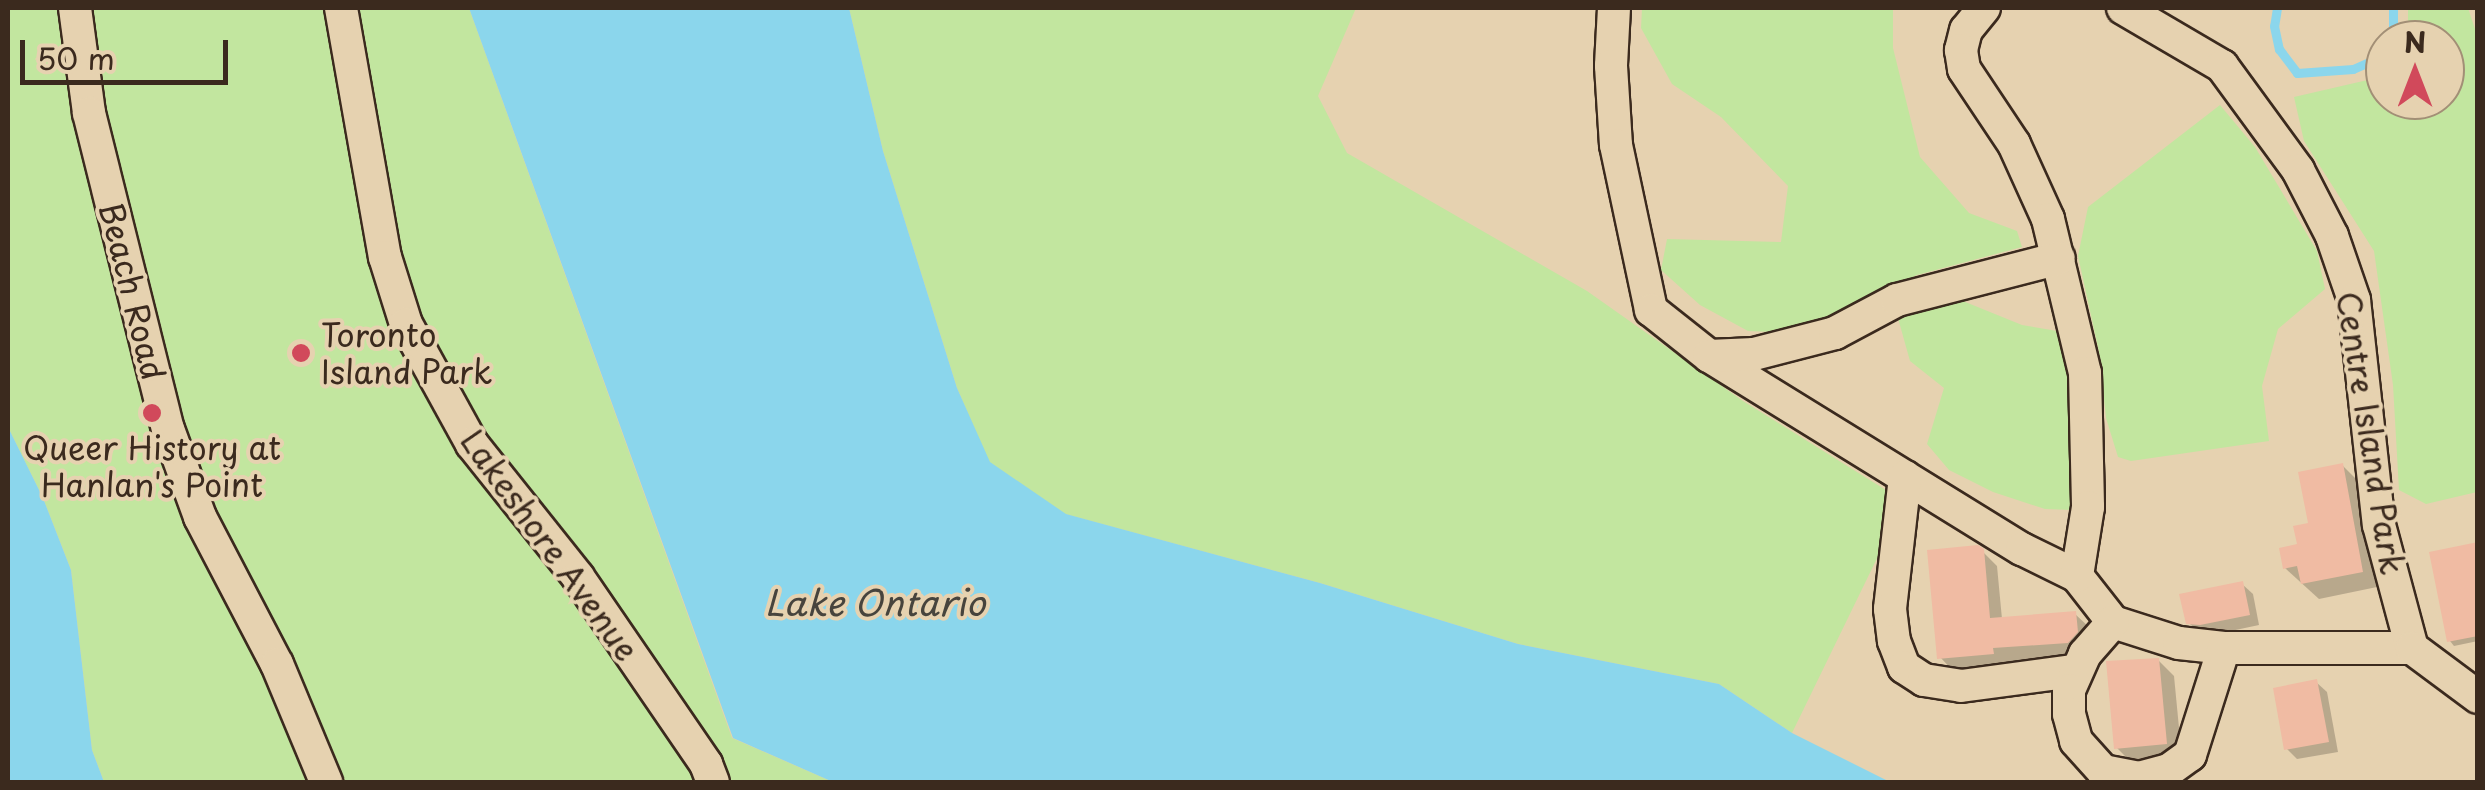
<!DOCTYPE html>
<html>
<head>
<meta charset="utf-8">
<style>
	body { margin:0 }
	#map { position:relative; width:2485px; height:790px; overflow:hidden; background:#e6d2b0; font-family:"Playpen Sans",sans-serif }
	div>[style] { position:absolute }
	.green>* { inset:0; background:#c2e69f }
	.water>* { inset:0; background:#8bd6ec }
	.shadow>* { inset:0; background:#0003 }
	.stream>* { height:9px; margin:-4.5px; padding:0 4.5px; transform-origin:4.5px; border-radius:4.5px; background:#8bd6ec }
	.building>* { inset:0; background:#f0bba3 }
	.roads { filter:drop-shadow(2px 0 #3b2a1e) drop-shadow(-2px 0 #3b2a1e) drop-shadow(0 2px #3b2a1e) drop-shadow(0 -2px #3b2a1e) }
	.minor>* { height:32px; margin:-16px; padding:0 16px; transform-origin:16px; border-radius:16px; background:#e6d2b0 }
	.dots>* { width:28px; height:28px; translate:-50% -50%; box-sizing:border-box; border:5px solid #e6d2b0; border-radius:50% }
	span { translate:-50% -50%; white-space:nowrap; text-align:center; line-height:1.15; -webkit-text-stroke:8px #e6d2b0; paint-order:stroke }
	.street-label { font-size:32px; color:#3b2a1e }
	.poi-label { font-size:32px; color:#3b2a1e }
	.left { translate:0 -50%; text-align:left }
	.water-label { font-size:35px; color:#47443d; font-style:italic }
	.frame { position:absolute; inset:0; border:10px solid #3b2a1e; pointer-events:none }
	.north { position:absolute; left:2365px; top:20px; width:100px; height:100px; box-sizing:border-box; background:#e6d2b0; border:2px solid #a28f76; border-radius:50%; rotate:0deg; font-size:28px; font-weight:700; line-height:40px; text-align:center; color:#3b2a1e }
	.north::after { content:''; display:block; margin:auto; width:35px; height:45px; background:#d1495b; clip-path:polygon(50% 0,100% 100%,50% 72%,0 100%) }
	.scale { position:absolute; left:20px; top:40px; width:208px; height:45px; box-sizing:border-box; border:5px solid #3b2a1e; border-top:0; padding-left:12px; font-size:30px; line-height:35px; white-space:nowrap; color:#3b2a1e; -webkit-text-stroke:8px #e6d2b0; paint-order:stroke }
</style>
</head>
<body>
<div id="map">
	<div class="green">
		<i style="clip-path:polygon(8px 8px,469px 8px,732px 738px,833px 782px,104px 782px,92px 750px,71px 570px,43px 498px,8px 427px)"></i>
		<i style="clip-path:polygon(849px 8px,1356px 8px,1318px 96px,1347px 153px,1587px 291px,1743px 401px,1889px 492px,1883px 546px,1792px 733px,1719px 684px,1518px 644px,1320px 583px,1065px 514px,989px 462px,957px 388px,883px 151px)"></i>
		<i style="clip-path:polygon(1642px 8px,1893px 8px,1893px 48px,1920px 157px,1969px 213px,2017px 231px,2022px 247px,1917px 275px,1799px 333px,1748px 331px,1700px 305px,1661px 270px,1667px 239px,1781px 242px,1788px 186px,1721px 117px,1672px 84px,1641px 28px)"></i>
		<i style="clip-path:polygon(2408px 8px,2468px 8px,2478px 38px,2477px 492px,2426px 504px,2399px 490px,2393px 385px,2374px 251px,2304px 141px,2294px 97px,2385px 76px,2385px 100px,2445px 100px,2445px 40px,2408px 40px)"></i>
		<i style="clip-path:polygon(2220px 105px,2255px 147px,2317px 251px,2325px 289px,2278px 329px,2262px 386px,2269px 441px,2131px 461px,2118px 457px,2106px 418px,2099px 352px,2078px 256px,2088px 207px)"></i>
		<i style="clip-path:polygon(1953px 297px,2022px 325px,2063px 332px,2076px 405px,2073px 510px,2045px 509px,1993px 492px,1949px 470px,1927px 444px,1944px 388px,1910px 361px,1896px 311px)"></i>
	</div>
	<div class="water">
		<i style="clip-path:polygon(469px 8px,849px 8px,883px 151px,957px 388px,990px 462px,1066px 514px,1320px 583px,1518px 644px,1719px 684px,1792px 733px,1890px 782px,833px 782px,733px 738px)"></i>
		<i style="clip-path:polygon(8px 427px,43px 498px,71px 570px,92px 750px,104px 782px,8px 782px)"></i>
	</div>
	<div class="shadow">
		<i style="clip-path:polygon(2342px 465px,2358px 481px,2377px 587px,2319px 599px,2285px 568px)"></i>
		<i style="clip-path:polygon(2478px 545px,2478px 641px,2454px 646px,2450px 641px)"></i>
		<i style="clip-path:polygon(1982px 551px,1997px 566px,2002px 619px,2075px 614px,2090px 628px,2083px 657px,2006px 662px,2007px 667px,1954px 672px,1940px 657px)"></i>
		<i style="clip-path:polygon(2242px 584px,2253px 594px,2259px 625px,2212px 635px,2199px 633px,2188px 622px)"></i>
		<i style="clip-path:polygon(2158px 660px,2174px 676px,2182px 759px,2133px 764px,2117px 748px)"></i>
		<i style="clip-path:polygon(2316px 682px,2327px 692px,2338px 752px,2297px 759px,2287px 749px)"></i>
	</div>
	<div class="stream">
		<i style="left:2277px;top:8px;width:18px;rotate:99deg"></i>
		<i style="left:2274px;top:26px;width:24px;rotate:78deg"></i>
		<i style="left:2279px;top:49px;width:30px;rotate:53deg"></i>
		<i style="left:2297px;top:73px;width:56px;rotate:-4.1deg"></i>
		<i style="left:2353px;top:69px;width:35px;rotate:-24deg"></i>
		<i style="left:2393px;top:8px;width:32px;rotate:90deg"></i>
	</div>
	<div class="building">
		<i style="clip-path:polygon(2343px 463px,2363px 572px,2301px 584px,2297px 566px,2283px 569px,2279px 548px,2297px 544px,2293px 526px,2308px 523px,2298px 472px)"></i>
		<i style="clip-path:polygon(2478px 542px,2478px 636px,2447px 642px,2429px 552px)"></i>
		<i style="clip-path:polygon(1978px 545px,1984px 549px,1990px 618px,2076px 611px,2078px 632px,2068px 643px,1993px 648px,1994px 654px,1937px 659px,1927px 550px)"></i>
		<i style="clip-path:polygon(2243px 581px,2250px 615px,2200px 625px,2186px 624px,2179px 594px)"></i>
		<i style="clip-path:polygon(2159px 658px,2167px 744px,2114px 749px,2106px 661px)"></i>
		<i style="clip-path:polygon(2317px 679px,2329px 742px,2284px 750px,2273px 688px)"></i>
	</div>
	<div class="roads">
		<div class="minor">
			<i style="left:75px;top:8px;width:106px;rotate:82.4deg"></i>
			<i style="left:89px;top:113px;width:326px;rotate:76deg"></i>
			<i style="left:168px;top:429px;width:94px;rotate:70deg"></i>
			<i style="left:200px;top:517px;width:166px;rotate:62.4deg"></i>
			<i style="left:277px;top:664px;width:128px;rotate:67.4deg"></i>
			<i style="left:341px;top:8px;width:253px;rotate:80deg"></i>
			<i style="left:385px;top:257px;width:70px;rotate:72.6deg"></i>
			<i style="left:406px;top:324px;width:137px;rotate:61.2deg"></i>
			<i style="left:472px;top:444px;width:170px;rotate:51.4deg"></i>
			<i style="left:578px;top:577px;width:227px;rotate:55.6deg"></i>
			<i style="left:706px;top:764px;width:19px;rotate:69deg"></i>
			<i style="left:1614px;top:8px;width:58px;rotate:93deg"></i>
			<i style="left:1611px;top:66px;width:79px;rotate:86.4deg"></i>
			<i style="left:1616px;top:145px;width:169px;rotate:78deg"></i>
			<i style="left:1651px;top:310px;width:74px;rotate:38.4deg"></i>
			<i style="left:1709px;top:356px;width:368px;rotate:31.7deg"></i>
			<i style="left:2022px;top:549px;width:61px;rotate:26.1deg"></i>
			<i style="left:2077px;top:576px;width:58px;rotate:52deg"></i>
			<i style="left:2113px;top:622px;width:69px;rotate:17.7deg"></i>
			<i style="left:2179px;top:643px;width:45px;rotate:6.3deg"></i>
			<i style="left:2224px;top:648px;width:188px"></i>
			<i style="left:1984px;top:8px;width:28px;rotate:129deg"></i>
			<i style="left:1966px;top:30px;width:21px;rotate:104deg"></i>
			<i style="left:1961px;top:50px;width:19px;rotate:81deg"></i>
			<i style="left:1964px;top:69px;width:90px;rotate:56.3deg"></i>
			<i style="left:2014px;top:144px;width:82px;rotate:65.6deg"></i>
			<i style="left:2048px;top:219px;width:158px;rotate:76.5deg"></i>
			<i style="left:2085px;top:373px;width:134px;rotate:88.7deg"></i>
			<i style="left:2088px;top:507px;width:70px;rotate:99.1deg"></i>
			<i style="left:2123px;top:8px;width:115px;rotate:30.4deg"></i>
			<i style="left:2222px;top:66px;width:129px;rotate:53.8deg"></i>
			<i style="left:2298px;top:170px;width:74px;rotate:62.7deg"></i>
			<i style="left:2332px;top:236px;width:68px;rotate:71deg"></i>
			<i style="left:2354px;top:300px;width:226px;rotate:83.7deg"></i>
			<i style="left:2379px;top:525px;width:127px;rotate:75deg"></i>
			<i style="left:2412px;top:648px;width:82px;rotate:36.6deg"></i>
			<i style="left:1709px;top:356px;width:45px;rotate:-2.5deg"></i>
			<i style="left:1754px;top:354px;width:84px;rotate:-14.5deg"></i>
			<i style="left:1835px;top:333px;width:70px;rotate:-28deg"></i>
			<i style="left:1897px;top:300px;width:167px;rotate:-14.5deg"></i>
			<i style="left:1905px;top:477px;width:133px;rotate:96.5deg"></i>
			<i style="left:1890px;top:609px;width:32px;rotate:83deg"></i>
			<i style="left:1894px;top:641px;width:28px;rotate:69deg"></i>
			<i style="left:1904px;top:667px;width:24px;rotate:33deg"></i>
			<i style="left:1924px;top:680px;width:37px;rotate:9deg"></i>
			<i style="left:1961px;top:686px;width:114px;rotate:-7.6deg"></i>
			<i style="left:2113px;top:622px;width:43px;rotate:131.2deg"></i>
			<i style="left:2085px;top:654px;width:39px;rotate:114deg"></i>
			<i style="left:2069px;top:690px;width:24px;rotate:90deg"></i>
			<i style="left:2069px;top:714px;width:28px;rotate:75deg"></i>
			<i style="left:2076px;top:741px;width:40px;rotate:48deg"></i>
			<i style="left:2103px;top:771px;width:37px;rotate:11deg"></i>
			<i style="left:2139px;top:778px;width:31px;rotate:-15deg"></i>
			<i style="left:2169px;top:770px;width:26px;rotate:-36deg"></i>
			<i style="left:2190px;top:755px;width:112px;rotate:-72.4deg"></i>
		</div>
	</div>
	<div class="dots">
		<i style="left:301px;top:353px;background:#d1495b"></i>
		<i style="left:152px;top:413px;background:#d1495b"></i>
	</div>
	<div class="street-label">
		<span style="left:133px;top:291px;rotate:76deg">Beach Road</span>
		<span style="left:2371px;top:433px;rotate:81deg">Centre Island Park</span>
		<span style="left:550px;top:545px;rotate:54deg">Lakeshore Avenue</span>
	</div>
	<div class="poi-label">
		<span class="left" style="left:321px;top:353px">Toronto<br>Island Park</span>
		<span style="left:152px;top:466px">Queer History at<br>Hanlan's Point</span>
	</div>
	<div class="water-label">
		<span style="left:875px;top:602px">Lake Ontario</span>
	</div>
	<div class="frame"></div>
	<div class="north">N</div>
	<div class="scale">50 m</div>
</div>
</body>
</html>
